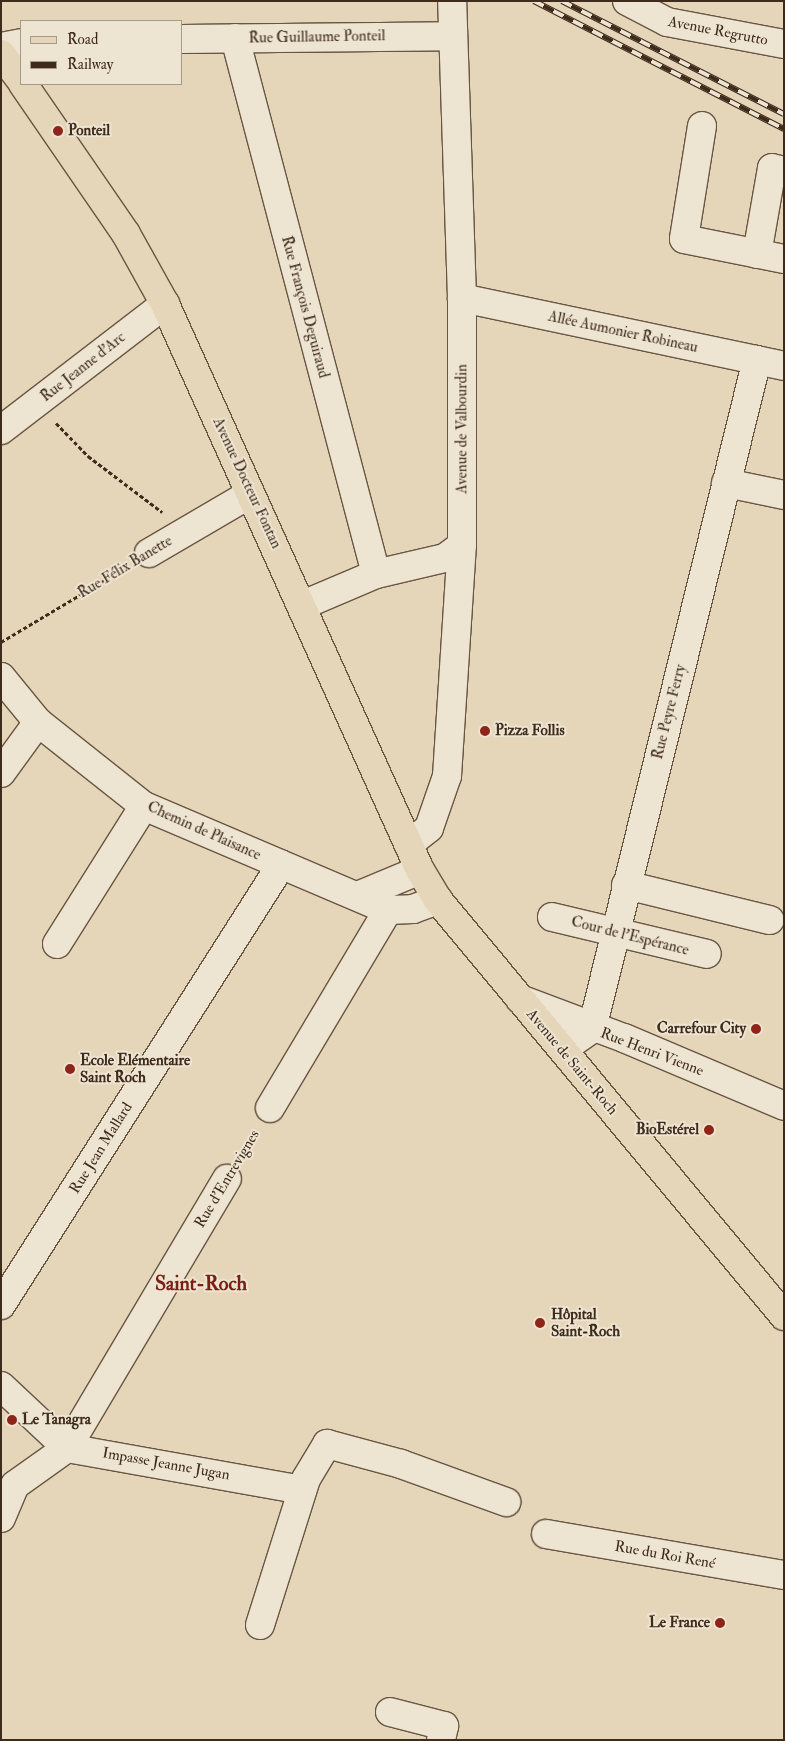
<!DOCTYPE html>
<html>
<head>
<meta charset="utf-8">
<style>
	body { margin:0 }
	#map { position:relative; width:785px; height:1741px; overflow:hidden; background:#e5d5b9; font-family:"IM FELL Double Pica",serif }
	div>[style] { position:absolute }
	.path>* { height:3px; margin-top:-1.5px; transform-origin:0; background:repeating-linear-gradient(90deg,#3e2b1b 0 4px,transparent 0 6.5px) }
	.roads { filter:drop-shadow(1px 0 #685642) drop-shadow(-1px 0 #685642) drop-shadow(0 1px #685642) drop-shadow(0 -1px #685642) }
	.minor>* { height:28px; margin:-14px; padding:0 14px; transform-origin:14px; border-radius:14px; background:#eee4d2 }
	.major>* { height:28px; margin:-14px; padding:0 14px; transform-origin:14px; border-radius:14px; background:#e5d5b9 }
	.rail>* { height:5.5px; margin-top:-2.75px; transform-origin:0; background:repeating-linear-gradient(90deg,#eee4d2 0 11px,#3e2b1b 0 22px); box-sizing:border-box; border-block:1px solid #3e2b1b }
	.dots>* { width:14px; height:14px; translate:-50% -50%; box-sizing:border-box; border:2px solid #eee4d2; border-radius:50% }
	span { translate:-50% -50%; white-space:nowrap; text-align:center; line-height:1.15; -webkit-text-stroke:4px #eee4d2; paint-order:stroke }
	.street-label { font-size:15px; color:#3e2b1b }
	.poi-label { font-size:15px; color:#3e2b1b; font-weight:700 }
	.left { translate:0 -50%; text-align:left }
	.right { translate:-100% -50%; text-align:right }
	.district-label { font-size:20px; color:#7a1f14; font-weight:700 }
	.frame { position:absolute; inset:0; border:2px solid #3e2b1b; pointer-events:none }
	.legend { position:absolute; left:20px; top:20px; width:162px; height:65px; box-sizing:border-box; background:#eee4d2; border:1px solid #a89a89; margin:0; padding:6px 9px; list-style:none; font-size:15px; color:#3e2b1b }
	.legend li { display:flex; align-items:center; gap:10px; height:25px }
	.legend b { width:25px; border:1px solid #a89a89 }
</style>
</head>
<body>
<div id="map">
	<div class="path">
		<i style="left:56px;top:423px;width:46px;rotate:45.9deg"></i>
		<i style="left:88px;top:456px;width:93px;rotate:37.1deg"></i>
		<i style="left:1px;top:642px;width:144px;rotate:-30.8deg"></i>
		<i style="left:240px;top:1157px;width:29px;rotate:-59deg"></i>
	</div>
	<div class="roads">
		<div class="minor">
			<i style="left:627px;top:1px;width:45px;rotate:27.7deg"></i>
			<i style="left:667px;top:22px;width:119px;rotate:10.6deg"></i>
			<i style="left:235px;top:38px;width:554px;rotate:75.26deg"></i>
			<i style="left:181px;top:39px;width:272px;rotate:-0.6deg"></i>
			<i style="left:1px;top:47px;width:20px;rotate:-11deg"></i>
			<i style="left:702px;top:126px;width:114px;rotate:99.1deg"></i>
			<i style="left:684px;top:239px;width:102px;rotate:11.3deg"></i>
			<i style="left:757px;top:254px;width:87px;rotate:-80.1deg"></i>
			<i style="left:772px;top:168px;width:12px;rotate:14deg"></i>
			<i style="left:462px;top:298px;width:329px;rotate:11.9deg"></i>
			<i style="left:1px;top:430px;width:207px;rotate:-37.5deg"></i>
			<i style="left:726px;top:483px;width:59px;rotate:11.7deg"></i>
			<i style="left:149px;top:553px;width:117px;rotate:-30.3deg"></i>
			<i style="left:303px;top:605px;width:79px;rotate:-23deg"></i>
			<i style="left:376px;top:574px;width:71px;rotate:-13.1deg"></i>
			<i style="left:445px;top:558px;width:21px;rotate:-37deg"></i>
			<i style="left:1px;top:677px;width:58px;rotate:50.6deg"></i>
			<i style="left:38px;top:722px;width:135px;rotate:38.4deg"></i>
			<i style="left:144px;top:806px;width:265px;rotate:23.1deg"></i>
			<i style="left:388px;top:910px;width:25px;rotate:-2deg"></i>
			<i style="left:413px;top:909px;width:27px;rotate:-20deg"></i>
			<i style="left:1px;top:773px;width:63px;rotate:-54deg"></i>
			<i style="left:410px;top:843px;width:24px;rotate:-38deg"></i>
			<i style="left:429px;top:828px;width:55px;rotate:-70.9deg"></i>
			<i style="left:447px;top:776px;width:231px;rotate:-86.3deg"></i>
			<i style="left:462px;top:545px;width:247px;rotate:-90deg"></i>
			<i style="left:462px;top:298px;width:297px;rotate:-91.9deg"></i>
			<i style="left:626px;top:885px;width:148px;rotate:13.7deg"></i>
			<i style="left:360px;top:895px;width:65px;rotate:-22.6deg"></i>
			<i style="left:552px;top:917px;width:159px;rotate:13.4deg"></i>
			<i style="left:57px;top:944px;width:163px;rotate:-57.8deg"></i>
			<i style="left:520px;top:999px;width:111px;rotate:20.6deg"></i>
			<i style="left:624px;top:1038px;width:174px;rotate:23deg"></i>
			<i style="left:563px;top:1049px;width:35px;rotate:-35deg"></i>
			<i style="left:592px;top:1029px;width:689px;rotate:-76.15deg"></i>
			<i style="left:270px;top:1108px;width:230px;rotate:-59.2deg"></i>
			<i style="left:1px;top:1305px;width:522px;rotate:-57.53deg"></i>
			<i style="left:1px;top:1386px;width:91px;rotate:43.2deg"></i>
			<i style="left:67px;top:1448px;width:239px;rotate:10.1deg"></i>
			<i style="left:1px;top:1518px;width:36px;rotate:-67deg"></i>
			<i style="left:15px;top:1485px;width:64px;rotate:-35.4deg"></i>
			<i style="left:67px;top:1448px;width:313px;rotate:-59.3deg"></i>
			<i style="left:546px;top:1534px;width:242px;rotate:9.8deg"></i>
			<i style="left:260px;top:1625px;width:153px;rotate:-72.5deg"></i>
			<i style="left:306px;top:1479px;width:41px;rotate:-59deg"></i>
			<i style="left:327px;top:1444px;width:77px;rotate:15.1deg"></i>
			<i style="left:401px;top:1464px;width:112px;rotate:19.9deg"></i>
			<i style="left:390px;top:1712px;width:56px;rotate:14.5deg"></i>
			<i style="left:444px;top:1726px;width:14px;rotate:102deg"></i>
		</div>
		<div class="major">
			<i style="left:1px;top:54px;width:34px;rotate:53deg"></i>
			<i style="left:23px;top:84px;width:182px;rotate:55.5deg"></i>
			<i style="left:126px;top:234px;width:80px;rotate:60.9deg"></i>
			<i style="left:165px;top:304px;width:621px;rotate:65.75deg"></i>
			<i style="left:420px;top:870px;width:35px;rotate:59deg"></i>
			<i style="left:438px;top:900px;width:541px;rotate:50.25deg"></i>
		</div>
	</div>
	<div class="rail">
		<i style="left:534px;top:1px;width:281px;rotate:27.1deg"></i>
		<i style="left:562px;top:1px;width:249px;rotate:27deg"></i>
	</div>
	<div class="dots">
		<i style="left:58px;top:131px;background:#8f2418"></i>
		<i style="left:485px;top:731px;background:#8f2418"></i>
		<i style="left:756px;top:1029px;background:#8f2418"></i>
		<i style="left:70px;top:1069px;background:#8f2418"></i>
		<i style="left:709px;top:1130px;background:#8f2418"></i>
		<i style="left:540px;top:1323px;background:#8f2418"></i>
		<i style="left:12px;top:1420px;background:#8f2418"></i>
		<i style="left:720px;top:1623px;background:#8f2418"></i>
	</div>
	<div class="street-label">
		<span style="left:718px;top:31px;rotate:11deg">Avenue Regrutto</span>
		<span style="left:317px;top:37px;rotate:-1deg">Rue Guillaume Ponteil</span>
		<span style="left:305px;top:307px;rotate:75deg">Rue François Deguiraud</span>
		<span style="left:623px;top:332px;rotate:12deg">Allée Aumonier Robineau</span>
		<span style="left:83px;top:367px;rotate:-38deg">Rue Jeanne d'Arc</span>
		<span style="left:462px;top:429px;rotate:-90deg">Avenue de Valbourdin</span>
		<span style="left:247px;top:483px;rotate:65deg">Avenue Docteur Fontan</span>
		<span style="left:125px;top:567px;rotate:-31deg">Rue Félix Banette</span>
		<span style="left:669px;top:712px;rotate:-76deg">Rue Peyre Ferry</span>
		<span style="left:204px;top:831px;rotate:24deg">Chemin de Plaisance</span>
		<span style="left:630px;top:936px;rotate:14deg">Cour de l'Espérance</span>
		<span style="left:652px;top:1052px;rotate:21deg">Rue Henri Vienne</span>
		<span style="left:572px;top:1062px;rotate:50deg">Avenue de Saint-Roch</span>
		<span style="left:101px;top:1148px;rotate:-58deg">Rue Jean Mallard</span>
		<span style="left:227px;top:1179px;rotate:-59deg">Rue d'Entrevignes</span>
		<span style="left:166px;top:1464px;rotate:10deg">Impasse Jeanne Jugan</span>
		<span style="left:665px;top:1555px;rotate:10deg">Rue du Roi René</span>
	</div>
	<div class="poi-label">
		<span class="left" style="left:68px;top:131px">Ponteil</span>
		<span class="left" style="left:495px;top:731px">Pizza Follis</span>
		<span class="right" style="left:746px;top:1029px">Carrefour City</span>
		<span class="left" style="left:80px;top:1069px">Ecole Elémentaire<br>Saint Roch</span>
		<span class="right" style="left:699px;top:1130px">BioEstérel</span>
		<span class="left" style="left:551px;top:1323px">Hôpital<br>Saint-Roch</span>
		<span class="left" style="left:22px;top:1420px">Le Tanagra</span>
		<span class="right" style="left:710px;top:1623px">Le France</span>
	</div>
	<div class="district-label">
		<span style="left:201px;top:1283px">Saint-Roch</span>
	</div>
	<div class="frame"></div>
	<ul class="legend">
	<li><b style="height:6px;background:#e5d5b9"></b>Road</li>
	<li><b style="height:6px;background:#3e2b1b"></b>Railway</li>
	</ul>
</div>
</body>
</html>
